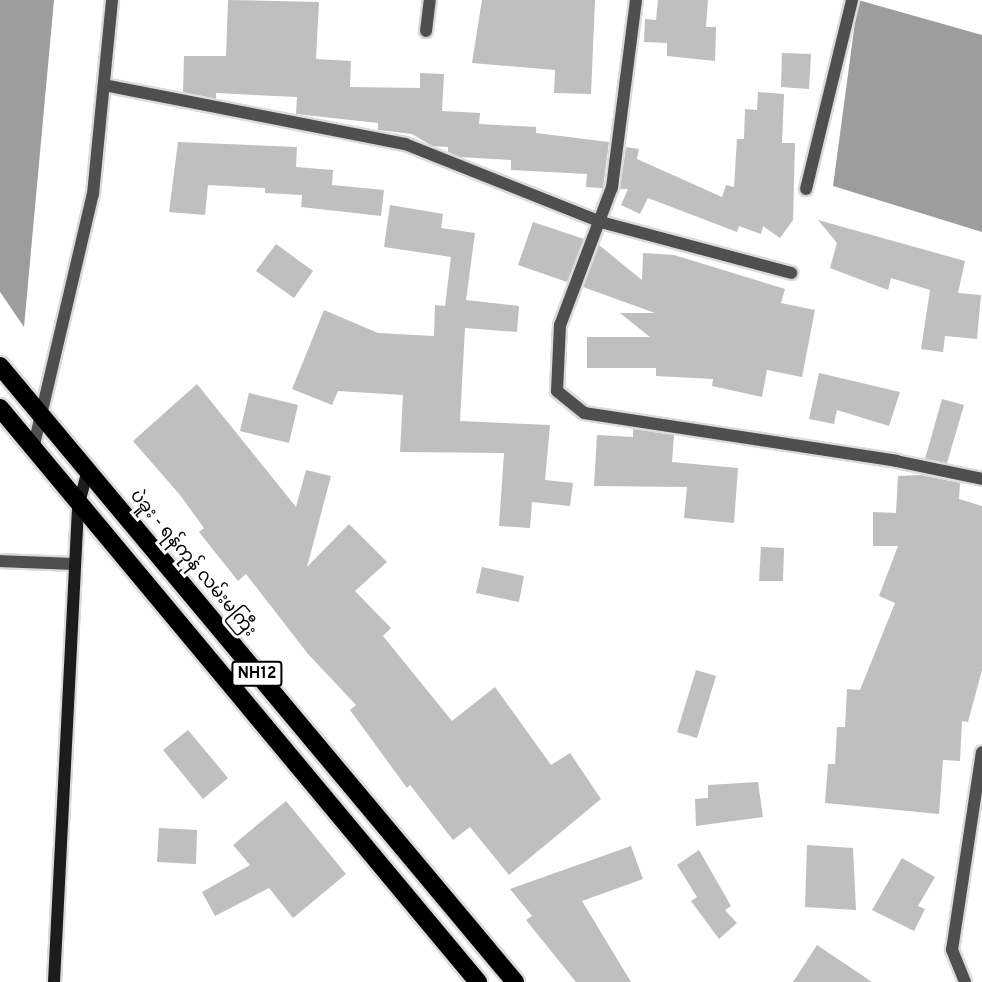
<!DOCTYPE html>
<html>
<head>
<meta charset="utf-8">
<style>
	body { margin:0 }
	#map { position:relative; width:982px; height:982px; overflow:hidden; background:#fff; font-family:Overpass,"Noto Sans Myanmar",sans-serif }
	div>[style] { position:absolute }
	.water>* { inset:0; background:#9d9d9d }
	.building>* { inset:0; background:#bfbfbf }
	.roads { filter:drop-shadow(2px 0 #dbdbdb) drop-shadow(-2px 0 #dbdbdb) drop-shadow(0 2px #dbdbdb) drop-shadow(0 -2px #dbdbdb) }
	.street>* { height:12px; margin:-6px; padding:0 6px; transform-origin:6px; border-radius:6px; background:#4f4f4f }
	.secondary>* { height:12px; margin:-6px; padding:0 6px; transform-origin:6px; border-radius:6px; background:#1c1c1c }
	.highway>* { height:18px; margin:-9px; padding:0 9px; transform-origin:9px; border-radius:9px; background:#000 }
	span { translate:-50% -50%; white-space:nowrap; text-align:center; line-height:1.15; -webkit-text-stroke:6px #fff; paint-order:stroke }
	.shield-label span { padding:2px 4px; background:#fff; border:2px solid; border-radius:4px; -webkit-text-stroke-width:0 }
	.shield-label { font-size:16px; color:#000; font-weight:700 }
	.street-label { font-size:18px; color:#000 }
</style>
</head>
<body>
<div id="map">
	<div class="water">
		<i style="clip-path:polygon(0 0,54px 0,24px 327px,0 292px)"></i>
		<i style="clip-path:polygon(858px 0,982px 35px,982px 232px,833px 186px)"></i>
	</div>
	<div class="building">
		<i style="clip-path:polygon(228px 0,319px 2px,316px 59px,351px 61px,350px 87px,420px 88px,420px 73px,444px 74px,442px 111px,480px 113px,479px 124px,536px 127px,536px 133px,609px 142px,603px 188px,586px 187px,587px 174px,511px 170px,511px 160px,460px 157px,448px 152px,448px 147px,432px 146px,412px 134px,378px 130px,378px 123px,296px 114px,297px 97px,216px 93px,216px 99px,183px 92px,184px 56px,226px 56px)"></i>
		<i style="clip-path:polygon(482px 0,595px 0,591px 94px,554px 93px,555px 70px,472px 63px)"></i>
		<i style="clip-path:polygon(658px 0,708px 0,706px 27px,716px 27px,715px 61px,667px 56px,667px 43px,644px 42px,645px 19px,656px 20px)"></i>
		<i style="clip-path:polygon(782px 53px,811px 54px,809px 89px,781px 87px)"></i>
		<i style="clip-path:polygon(758px 92px,784px 94px,782px 143px,795px 143px,793px 220px,780px 238px,763px 226px,761px 234px,739px 226px,737px 232px,648px 198px,640px 214px,621px 205px,628px 189px,620px 189px,626px 147px,639px 149px,637px 159px,722px 197px,726px 185px,734px 187px,737px 139px,744px 139px,745px 109px,757px 110px)"></i>
		<i style="clip-path:polygon(178px 142px,297px 147px,296px 167px,333px 170px,332px 185px,384px 190px,381px 216px,301px 207px,302px 195px,265px 193px,265px 188px,208px 185px,205px 215px,169px 212px)"></i>
		<i style="clip-path:polygon(390px 205px,443px 214px,441px 228px,475px 233px,466px 300px,519px 306px,517px 332px,465px 328px,460px 421px,550px 425px,545px 480px,573px 483px,570px 506px,532px 502px,530px 528px,499px 526px,504px 453px,400px 452px,403px 395px,338px 391px,332px 405px,292px 389px,324px 310px,378px 333px,434px 336px,435px 305px,445px 306px,451px 257px,384px 247px)"></i>
		<i style="clip-path:polygon(818px 220px,965px 261px,958px 293px,981px 295px,977px 339px,945px 336px,943px 352px,921px 349px,930px 290px,891px 278px,888px 290px,830px 268px,837px 243px)"></i>
		<i style="clip-path:polygon(533px 222px,584px 239px,567px 282px,518px 265px)"></i>
		<i style="clip-path:polygon(276px 244px,313px 271px,294px 298px,256px 271px)"></i>
		<i style="clip-path:polygon(599px 245px,642px 280px,643px 253px,674px 255px,785px 289px,781px 303px,815px 310px,802px 377px,767px 370px,762px 397px,712px 386px,713px 379px,656px 376px,656px 368px,587px 368px,587px 337px,650px 337px,620px 313px,655px 313px,583px 287px)"></i>
		<i style="clip-path:polygon(819px 373px,900px 392px,889px 426px,837px 410px,834px 424px,809px 419px)"></i>
		<i style="clip-path:polygon(197px 384px,296px 507px,306px 470px,331px 476px,307px 567px,349px 524px,387px 562px,355px 591px,391px 628px,383px 636px,452px 721px,495px 687px,551px 765px,570px 753px,601px 799px,509px 875px,470px 827px,453px 840px,410px 785px,407px 788px,350px 710px,356px 705px,308px 654px,246px 574px,238px 581px,199px 532px,204px 528px,180px 495px,133px 441px)"></i>
		<i style="clip-path:polygon(249px 393px,298px 405px,289px 443px,240px 431px)"></i>
		<i style="clip-path:polygon(942px 399px,964px 405px,947px 463px,925px 459px)"></i>
		<i style="clip-path:polygon(633px 429px,674px 435px,672px 462px,738px 468px,734px 523px,684px 518px,687px 487px,594px 486px,597px 435px,633px 437px)"></i>
		<i style="clip-path:polygon(921px 475px,960px 483px,959px 499px,982px 506px,982px 670px,968px 722px,962px 721px,960px 761px,943px 760px,939px 814px,825px 803px,828px 764px,835px 764px,837px 727px,845px 727px,847px 689px,860px 690px,895px 603px,879px 596px,898px 546px,873px 546px,873px 512px,896px 513px,898px 476px)"></i>
		<i style="clip-path:polygon(761px 547px,784px 548px,783px 581px,759px 581px)"></i>
		<i style="clip-path:polygon(482px 567px,524px 576px,519px 602px,476px 593px)"></i>
		<i style="clip-path:polygon(696px 670px,716px 676px,697px 738px,677px 732px)"></i>
		<i style="clip-path:polygon(188px 730px,228px 778px,203px 799px,163px 750px)"></i>
		<i style="clip-path:polygon(758px 782px,763px 817px,696px 826px,695px 799px,708px 798px,708px 785px)"></i>
		<i style="clip-path:polygon(286px 801px,346px 874px,293px 918px,269px 888px,215px 916px,202px 892px,250px 865px,233px 845px)"></i>
		<i style="clip-path:polygon(159px 828px,197px 830px,196px 864px,157px 862px)"></i>
		<i style="clip-path:polygon(807px 845px,853px 848px,856px 910px,805px 907px)"></i>
		<i style="clip-path:polygon(631px 846px,643px 879px,582px 901px,631px 982px,576px 982px,526px 920px,532px 916px,510px 889px)"></i>
		<i style="clip-path:polygon(699px 850px,731px 906px,725px 910px,737px 923px,719px 939px,691px 901px,697px 897px,677px 865px)"></i>
		<i style="clip-path:polygon(902px 858px,935px 877px,918px 906px,925px 909px,914px 931px,872px 910px)"></i>
		<i style="clip-path:polygon(817px 945px,872px 982px,793px 982px)"></i>
	</div>
	<div class="roads">
		<div class="street">
			<i style="left:636px;top:0;width:189px;rotate:97.3deg"></i>
			<i style="left:612px;top:187px;width:147px;rotate:110.6deg"></i>
			<i style="left:560px;top:325px;width:66px;rotate:92.6deg"></i>
			<i style="left:557px;top:391px;width:35px;rotate:39deg"></i>
			<i style="left:584px;top:413px;width:316px;rotate:8.7deg"></i>
			<i style="left:896px;top:461px;width:88px;rotate:11.8deg"></i>
			<i style="left:426px;top:31px;width:31px;rotate:-83deg"></i>
			<i style="left:104px;top:85px;width:307px;rotate:11.1deg"></i>
			<i style="left:405px;top:144px;width:211px;rotate:21.7deg"></i>
			<i style="left:601px;top:222px;width:197px;rotate:15deg"></i>
			<i style="left:806px;top:189px;width:195px;rotate:-76.3deg"></i>
			<i style="left:33px;top:449px;width:262px;rotate:-76.8deg"></i>
			<i style="left:93px;top:194px;width:195px;rotate:-84.4deg"></i>
			<i style="left:0;top:561px;width:75px;rotate:2.3deg"></i>
			<i style="left:965px;top:982px;width:35px;rotate:-112deg"></i>
			<i style="left:952px;top:950px;width:200px;rotate:-81.4deg"></i>
		</div>
		<div class="secondary">
			<i style="left:54px;top:982px;width:476px;rotate:-87.1deg"></i>
			<i style="left:78px;top:507px;width:35px;rotate:-75deg"></i>
		</div>
		<div class="highway">
			<i style="left:0;top:366px;width:803px;rotate:50.1deg"></i>
			<i style="left:0;top:408px;width:747px;rotate:50.21deg"></i>
		</div>
	</div>
	<div class="shield-label">
		<span style="left:257px;top:674px">NH12</span>
	</div>
	<div class="street-label">
		<span style="left:192px;top:564px;rotate:50deg">ပဲခူး - ရန်ကုန် လမ်းမကြီး</span>
	</div>
</div>
</body>
</html>
